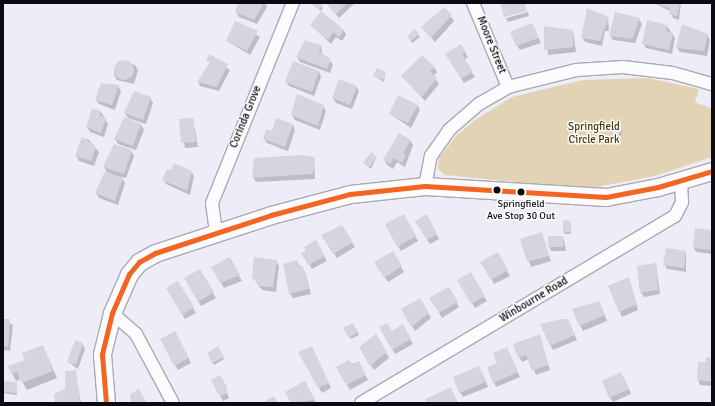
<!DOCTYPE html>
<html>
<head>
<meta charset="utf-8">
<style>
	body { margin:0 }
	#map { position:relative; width:715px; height:406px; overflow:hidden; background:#eeecf6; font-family:Signika,sans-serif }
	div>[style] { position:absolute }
	.green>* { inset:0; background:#e2d3b5 }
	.shadow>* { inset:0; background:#0003 }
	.building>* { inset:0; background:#d6d4de }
	.round { border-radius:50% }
	.roads { filter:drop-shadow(1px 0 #aba9b3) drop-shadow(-1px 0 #aba9b3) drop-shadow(0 1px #aba9b3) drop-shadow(0 -1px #aba9b3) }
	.street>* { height:12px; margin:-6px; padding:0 6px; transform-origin:6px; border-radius:6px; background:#fcfcfe }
	.secondary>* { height:17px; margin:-8.5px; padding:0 8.5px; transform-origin:8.5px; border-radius:8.5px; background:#fcfcfe }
	.bus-1>* { height:5px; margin:-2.5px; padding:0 2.5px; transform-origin:2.5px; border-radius:2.5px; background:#f26522 }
	.dots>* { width:11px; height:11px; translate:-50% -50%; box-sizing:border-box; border:2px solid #fff; border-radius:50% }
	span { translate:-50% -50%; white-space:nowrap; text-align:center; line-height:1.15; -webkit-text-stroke:3px #fff; paint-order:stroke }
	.bus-label { font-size:10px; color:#0c0913 }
	.street-label { font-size:11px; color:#0c0913 }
	.park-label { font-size:11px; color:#493700 }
	.frame { position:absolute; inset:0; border:4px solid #0c0913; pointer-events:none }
</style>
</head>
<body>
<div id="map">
	<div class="green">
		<i style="clip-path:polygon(648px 78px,699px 89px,695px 102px,712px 109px,712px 157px,655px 176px,585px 189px,445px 175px,438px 169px,439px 158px,457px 135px,475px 120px,512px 97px,583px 80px)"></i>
	</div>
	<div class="shadow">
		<i style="clip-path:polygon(239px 3px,265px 3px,267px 7px,257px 24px,239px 17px,236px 12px)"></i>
		<i style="clip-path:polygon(318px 3px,323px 8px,321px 11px,313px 4px)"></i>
		<i style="clip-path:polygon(326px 3px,354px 3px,354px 4px,339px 18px)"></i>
		<i style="clip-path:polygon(654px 3px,681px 3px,679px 20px,673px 18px,670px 11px)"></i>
		<i style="clip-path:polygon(444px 8px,454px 21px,435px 42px,426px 32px)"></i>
		<i style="clip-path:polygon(528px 12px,529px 16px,508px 22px,506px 18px)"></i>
		<i style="clip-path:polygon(608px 18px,609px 31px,605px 31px,602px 46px,585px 42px,583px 38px)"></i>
		<i style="clip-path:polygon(639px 19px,642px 24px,635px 43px,613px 40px,610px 35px)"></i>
		<i style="clip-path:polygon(235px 22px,260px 37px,250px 55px,227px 41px)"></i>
		<i style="clip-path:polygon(311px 25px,344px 30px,346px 35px,342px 41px,336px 37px,331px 44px)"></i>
		<i style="clip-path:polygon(667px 26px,675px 38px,672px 54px,646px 48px,643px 43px)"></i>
		<i style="clip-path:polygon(545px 27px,573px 31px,576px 52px,548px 55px)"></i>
		<i style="clip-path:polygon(534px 29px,541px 43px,520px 50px,517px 45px)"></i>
		<i style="clip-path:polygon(415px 31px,420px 37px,412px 43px,409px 38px)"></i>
		<i style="clip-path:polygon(707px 35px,710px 40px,707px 56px,680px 52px,677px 48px)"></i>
		<i style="clip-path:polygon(321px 46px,322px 55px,333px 64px,330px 73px,300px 62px,297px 57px)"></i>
		<i style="clip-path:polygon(461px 46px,468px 57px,464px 60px,475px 77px,464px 83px,447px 54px)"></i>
		<i style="clip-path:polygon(210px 56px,230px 70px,219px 91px,200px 86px,198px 82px,210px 65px)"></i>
		<i style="clip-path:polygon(118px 61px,135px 65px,138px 70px,134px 84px,117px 80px,114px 75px)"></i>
		<i style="clip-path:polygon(434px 67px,437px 72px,433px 76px,439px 84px,425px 101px,403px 77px)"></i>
		<i style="clip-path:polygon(319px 72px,321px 77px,314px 96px,289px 86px,286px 82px)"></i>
		<i style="clip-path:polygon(385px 72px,384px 82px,374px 76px)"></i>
		<i style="clip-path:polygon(118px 86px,121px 91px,115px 110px,99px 104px,96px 100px)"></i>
		<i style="clip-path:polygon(356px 86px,359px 91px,352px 109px,336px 103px,333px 98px)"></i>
		<i style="clip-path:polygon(150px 98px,153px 103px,146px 124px,128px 118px,125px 113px)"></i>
		<i style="clip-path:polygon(417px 105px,420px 110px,411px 128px,390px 114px)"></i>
		<i style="clip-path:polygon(323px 106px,326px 111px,320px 130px,295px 120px,292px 115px)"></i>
		<i style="clip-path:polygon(93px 109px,101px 112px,108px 124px,104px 137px,90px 132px,87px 127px)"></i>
		<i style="clip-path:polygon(193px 119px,198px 147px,185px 148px,180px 120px)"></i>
		<i style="clip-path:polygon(141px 125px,144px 130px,136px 150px,118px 144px,115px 139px)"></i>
		<i style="clip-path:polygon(293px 125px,295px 130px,288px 151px,267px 143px,264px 139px,272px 132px)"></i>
		<i style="clip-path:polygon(623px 128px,619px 140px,610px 134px)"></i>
		<i style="clip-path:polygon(82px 138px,89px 140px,99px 152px,94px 166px,79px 161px,76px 156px)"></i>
		<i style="clip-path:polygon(410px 140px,413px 145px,405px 167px,397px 162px,393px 169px,387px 165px,384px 160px)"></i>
		<i style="clip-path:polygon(131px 151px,134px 156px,126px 178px,121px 177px,125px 183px,118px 205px,99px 198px,96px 193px,108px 173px,104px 167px)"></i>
		<i style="clip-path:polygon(314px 158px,315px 179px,256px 182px,253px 177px)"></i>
		<i style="clip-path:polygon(376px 158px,371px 169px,364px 163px)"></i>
		<i style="clip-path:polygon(191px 172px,194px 176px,190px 195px,166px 184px,163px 179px)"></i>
		<i style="clip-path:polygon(403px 215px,418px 241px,401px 251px,386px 225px)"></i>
		<i style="clip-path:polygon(429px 220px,439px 239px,430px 244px,416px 222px)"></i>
		<i style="clip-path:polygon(570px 222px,571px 234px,565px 234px,564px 232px)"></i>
		<i style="clip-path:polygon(342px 227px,355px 247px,337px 258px,323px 236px)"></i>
		<i style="clip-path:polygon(710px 231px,712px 254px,696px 252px,694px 248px)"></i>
		<i style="clip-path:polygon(541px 234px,551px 261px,531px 267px,522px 239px)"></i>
		<i style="clip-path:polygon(563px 237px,566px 251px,551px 251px,549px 246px)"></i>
		<i style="clip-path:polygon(315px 241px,327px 261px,312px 269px,303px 254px)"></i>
		<i style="clip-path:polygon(392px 252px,404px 272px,388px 282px,375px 263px)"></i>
		<i style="clip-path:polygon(686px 252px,686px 272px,667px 269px,664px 264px)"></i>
		<i style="clip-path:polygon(497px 253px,510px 276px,494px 284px,482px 262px)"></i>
		<i style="clip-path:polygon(229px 258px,242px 281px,224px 288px,213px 268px)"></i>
		<i style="clip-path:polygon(276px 261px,279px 266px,276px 292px,262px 290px,256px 282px)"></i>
		<i style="clip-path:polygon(296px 261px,305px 272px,311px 294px,293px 298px,290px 294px)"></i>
		<i style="clip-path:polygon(656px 264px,660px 294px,644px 297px,641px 292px)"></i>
		<i style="clip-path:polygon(200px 270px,216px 298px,201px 306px,185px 278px)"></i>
		<i style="clip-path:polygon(470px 274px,487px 301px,475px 308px,459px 281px)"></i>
		<i style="clip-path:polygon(629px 278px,638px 310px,622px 317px,609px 286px)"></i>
		<i style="clip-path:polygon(178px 282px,196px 313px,185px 319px,167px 289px)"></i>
		<i style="clip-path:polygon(448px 288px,459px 307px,442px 318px,431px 299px)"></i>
		<i style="clip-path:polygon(420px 299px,431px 318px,415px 331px,402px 309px)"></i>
		<i style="clip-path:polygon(599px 302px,607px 321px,583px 331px,573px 310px)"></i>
		<i style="clip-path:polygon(3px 320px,13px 325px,10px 351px,3px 350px)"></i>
		<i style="clip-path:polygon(568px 320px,577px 340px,553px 350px,550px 345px)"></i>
		<i style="clip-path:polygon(353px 324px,359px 335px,351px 339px,345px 328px)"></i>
		<i style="clip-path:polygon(403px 326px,413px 344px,395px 354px,380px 327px,391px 332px)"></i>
		<i style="clip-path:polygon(175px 333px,191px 363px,178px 370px,161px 339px)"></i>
		<i style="clip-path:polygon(376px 335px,389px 358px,374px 370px,360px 348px)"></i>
		<i style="clip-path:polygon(539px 335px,550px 370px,536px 375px,529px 359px,522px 362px,519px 357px)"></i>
		<i style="clip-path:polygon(82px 344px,85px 349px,78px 369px,68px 362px)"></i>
		<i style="clip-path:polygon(43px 346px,57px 378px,27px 390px,21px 379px,16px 381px,12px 373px)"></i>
		<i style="clip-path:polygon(218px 348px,224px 359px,214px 365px,208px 353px)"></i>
		<i style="clip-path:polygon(507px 348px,520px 377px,496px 387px,494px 382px,498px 364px)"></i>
		<i style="clip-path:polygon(314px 352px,331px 388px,322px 393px,300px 353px)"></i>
		<i style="clip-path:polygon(712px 359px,712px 386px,700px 385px,698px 380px)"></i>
		<i style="clip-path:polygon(358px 362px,368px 380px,350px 390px,338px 368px)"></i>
		<i style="clip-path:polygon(75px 371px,81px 403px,56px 403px,55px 395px,66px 390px)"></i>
		<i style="clip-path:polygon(482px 372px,488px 387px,463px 397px,460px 392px)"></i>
		<i style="clip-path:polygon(624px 378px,631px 394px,613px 402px,610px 397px)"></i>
		<i style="clip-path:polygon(212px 380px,223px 381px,229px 398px,223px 401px)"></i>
		<i style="clip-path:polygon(3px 382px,16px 383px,17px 395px,3px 393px)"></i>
		<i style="clip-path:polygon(305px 383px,316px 403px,292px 403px,286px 393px)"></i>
	</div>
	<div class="building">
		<i style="clip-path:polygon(238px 3px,264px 3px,254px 20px,235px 12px)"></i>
		<i style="clip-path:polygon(311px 3px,320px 3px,323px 5px,319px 10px)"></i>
		<i style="clip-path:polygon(326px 3px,347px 3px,336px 14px)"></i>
		<i style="clip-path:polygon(500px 3px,525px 3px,527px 11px,504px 17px)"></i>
		<i style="clip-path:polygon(653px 3px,680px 3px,677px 16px,669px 14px,670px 8px)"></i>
		<i style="clip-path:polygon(444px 7px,452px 15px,431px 38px,421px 27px)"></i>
		<i style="clip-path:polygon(587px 8px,609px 17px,600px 41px,581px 38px)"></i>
		<i style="clip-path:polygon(321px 11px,344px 30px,339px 37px,333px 32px,328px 40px,310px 25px)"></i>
		<i style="clip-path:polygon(615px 12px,640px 18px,632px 39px,609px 36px)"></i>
		<i style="clip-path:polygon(647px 20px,667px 25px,666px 31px,673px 33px,669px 50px,642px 44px)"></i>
		<i style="clip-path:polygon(235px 21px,258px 31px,247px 51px,226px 41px)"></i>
		<i style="clip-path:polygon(532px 23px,539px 38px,516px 46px,510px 32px)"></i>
		<i style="clip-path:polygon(682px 24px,708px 34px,704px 51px,676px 48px)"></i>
		<i style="clip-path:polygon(544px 26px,573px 30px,573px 47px,544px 50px)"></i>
		<i style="clip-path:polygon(415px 29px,419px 34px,411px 41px,407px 36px)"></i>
		<i style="clip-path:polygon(305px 40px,321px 45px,319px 52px,331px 59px,327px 69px,296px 57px)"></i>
		<i style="clip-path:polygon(461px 44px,466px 52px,462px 54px,473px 72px,461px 79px,445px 54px)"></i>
		<i style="clip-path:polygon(209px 54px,228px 64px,217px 87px,197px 82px,210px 62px,206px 60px)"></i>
		<i style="clip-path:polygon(422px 55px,435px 67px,430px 71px,437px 78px,422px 97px,401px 76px)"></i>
		<i class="round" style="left:114px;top:60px;width:20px;height:20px"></i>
		<i style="clip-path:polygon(293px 61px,319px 71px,312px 92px,285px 82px)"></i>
		<i style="clip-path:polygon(377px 68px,386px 72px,383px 80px,373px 76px)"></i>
		<i style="clip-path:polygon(339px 79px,357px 86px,350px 105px,332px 98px)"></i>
		<i style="clip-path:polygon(101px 83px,119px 85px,112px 105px,95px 100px)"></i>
		<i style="clip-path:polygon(134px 91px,151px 97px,143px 120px,124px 113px)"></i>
		<i style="clip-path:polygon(297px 94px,324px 105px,318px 126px,291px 115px)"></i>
		<i style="clip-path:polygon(398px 95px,418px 105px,408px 123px,389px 114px)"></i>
		<i style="clip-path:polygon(92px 108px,101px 111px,100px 116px,106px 118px,101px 133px,86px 127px)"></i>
		<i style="clip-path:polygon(124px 117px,141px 124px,133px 146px,114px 139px)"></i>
		<i style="clip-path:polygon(193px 118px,196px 142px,181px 143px,179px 119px)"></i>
		<i style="clip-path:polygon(276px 118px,293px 124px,285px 147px,263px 139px,266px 129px,272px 131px)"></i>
		<i style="clip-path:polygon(616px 122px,624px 127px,617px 138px,609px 134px)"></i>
		<i style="clip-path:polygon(399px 133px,411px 140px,403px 153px,406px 155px,402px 163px,394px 158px,390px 164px,383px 160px)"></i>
		<i style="clip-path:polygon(82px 137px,96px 147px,91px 161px,75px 156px)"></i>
		<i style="clip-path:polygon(114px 144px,132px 150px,124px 174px,103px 167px)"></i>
		<i style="clip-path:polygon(371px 152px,377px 157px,369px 167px,363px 163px)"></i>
		<i style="clip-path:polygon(300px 155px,315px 157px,313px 174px,252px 178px,254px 158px)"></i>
		<i style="clip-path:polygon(174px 163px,192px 171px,187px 191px,162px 180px,167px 169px,171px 170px)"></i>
		<i style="clip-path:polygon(105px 171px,123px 178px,115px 201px,95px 193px)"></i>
		<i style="clip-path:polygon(404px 214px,416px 236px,397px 247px,385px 224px)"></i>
		<i style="clip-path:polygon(427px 214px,437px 234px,427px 240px,415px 221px)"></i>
		<i style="clip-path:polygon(563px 220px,570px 221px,570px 232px,563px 232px)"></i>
		<i style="clip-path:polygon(342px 225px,353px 242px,333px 254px,321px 235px)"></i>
		<i style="clip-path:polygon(695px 228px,711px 230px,712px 250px,693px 248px)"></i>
		<i style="clip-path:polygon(542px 232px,549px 256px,527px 262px,520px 239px)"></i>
		<i style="clip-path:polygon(548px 236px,563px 236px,563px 247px,548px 247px)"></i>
		<i style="clip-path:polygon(316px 240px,325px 256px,308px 265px,301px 253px,306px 251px,304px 247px)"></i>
		<i style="clip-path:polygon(666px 248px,686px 251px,684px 268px,663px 265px)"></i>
		<i style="clip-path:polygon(393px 251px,402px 266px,384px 278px,374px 262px)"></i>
		<i style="clip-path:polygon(498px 252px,508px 270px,491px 280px,480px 262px)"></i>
		<i style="clip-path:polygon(230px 257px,240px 275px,220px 283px,211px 267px)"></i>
		<i style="clip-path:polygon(254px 257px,277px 260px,273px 287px,259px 286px,252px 277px)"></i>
		<i style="clip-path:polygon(297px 260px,299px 267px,303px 266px,309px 289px,289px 294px,283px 264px)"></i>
		<i style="clip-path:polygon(656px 263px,658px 290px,640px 293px,637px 266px)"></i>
		<i style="clip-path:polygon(200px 269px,214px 292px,198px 302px,184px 278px)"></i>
		<i style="clip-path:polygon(471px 272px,485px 296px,471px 304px,457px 280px)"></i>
		<i style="clip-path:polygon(629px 277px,636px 305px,619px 312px,608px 286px)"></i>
		<i style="clip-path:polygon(178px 281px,194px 307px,182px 315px,166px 288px)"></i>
		<i style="clip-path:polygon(449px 287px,458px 302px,439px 313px,429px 298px)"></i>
		<i style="clip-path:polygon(420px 298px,429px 313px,411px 327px,401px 309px)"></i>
		<i style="clip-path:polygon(599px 301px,605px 315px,579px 326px,572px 309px)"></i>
		<i style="clip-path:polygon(3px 319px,10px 319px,8px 347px,3px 346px)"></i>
		<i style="clip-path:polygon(562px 319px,568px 319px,575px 335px,550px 346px,540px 324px)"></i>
		<i style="clip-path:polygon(353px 323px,358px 332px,349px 338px,343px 328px)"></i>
		<i style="clip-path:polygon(387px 323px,392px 331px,403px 324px,411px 339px,392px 350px,379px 327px)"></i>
		<i style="clip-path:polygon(175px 331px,189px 358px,174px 366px,160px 339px)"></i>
		<i style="clip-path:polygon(376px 334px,387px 352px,370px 366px,359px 347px)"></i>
		<i style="clip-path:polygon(540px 334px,548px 365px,532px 371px,526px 355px,518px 358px,513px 344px)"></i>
		<i style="clip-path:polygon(75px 340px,83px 343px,76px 365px,67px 362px)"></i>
		<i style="clip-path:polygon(43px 345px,53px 371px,22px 383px,17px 372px,11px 374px,8px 366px,25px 360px,22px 353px)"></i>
		<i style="clip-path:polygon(218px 346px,224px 357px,212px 363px,207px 353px)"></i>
		<i style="clip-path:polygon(312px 346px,329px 383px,318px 388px,298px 352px)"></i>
		<i style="clip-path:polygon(507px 347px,518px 372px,493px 383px,487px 367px,497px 363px,493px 353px)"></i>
		<i style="clip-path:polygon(706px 357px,712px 358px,712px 382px,697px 380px,698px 362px,706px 362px)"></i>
		<i style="clip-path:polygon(349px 360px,352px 365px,359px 361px,366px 375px,346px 385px,336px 367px)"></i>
		<i style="clip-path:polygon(479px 366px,486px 382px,459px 393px,453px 377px)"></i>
		<i style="clip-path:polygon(76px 370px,80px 402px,55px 403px,54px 394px,65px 389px,65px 371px)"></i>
		<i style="clip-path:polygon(621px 372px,629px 389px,609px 398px,602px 381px)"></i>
		<i style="clip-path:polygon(220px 375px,227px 387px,227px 393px,220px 397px,211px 380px)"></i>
		<i style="clip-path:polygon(3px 381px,17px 382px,16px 393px,3px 392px)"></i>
		<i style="clip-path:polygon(305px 381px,315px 400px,291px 403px,285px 392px)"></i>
		<i style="clip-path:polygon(451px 387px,458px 403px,427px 403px,425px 399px)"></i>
		<i style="clip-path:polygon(139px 389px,147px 403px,131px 403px,130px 394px)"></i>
		<i style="clip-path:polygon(274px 396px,278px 403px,262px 403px)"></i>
	</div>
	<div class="roads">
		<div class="street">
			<i style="left:473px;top:3px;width:91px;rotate:67.4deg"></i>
			<i style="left:425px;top:186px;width:31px;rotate:-79deg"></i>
			<i style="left:431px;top:156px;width:32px;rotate:-55deg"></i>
			<i style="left:449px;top:130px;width:40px;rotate:-41deg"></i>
			<i style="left:479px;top:104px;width:34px;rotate:-30deg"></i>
			<i style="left:508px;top:87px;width:70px;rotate:-14deg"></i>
			<i style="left:576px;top:70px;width:47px;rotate:-3.7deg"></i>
			<i style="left:623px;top:67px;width:50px;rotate:6.8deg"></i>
			<i style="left:673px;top:73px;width:41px;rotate:15.8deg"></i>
			<i style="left:216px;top:232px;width:29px;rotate:-98deg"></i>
			<i style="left:212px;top:203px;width:216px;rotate:-68deg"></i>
			<i style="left:112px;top:313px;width:32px;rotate:41deg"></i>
			<i style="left:136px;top:334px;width:78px;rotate:61.8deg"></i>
			<i style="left:361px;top:403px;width:365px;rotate:-30.8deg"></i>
			<i style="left:675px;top:216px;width:16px;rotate:-63deg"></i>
			<i style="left:682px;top:202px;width:21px;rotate:-93deg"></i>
		</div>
		<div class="secondary">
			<i style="left:106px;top:403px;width:49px;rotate:-94.7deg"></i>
			<i style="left:102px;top:354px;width:42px;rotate:-76.3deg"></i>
			<i style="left:112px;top:313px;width:43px;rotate:-66.4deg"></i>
			<i style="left:129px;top:274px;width:16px;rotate:-50deg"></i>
			<i style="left:139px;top:262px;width:18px;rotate:-29deg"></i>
			<i style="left:155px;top:253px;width:122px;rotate:-18.1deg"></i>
			<i style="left:271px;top:215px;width:82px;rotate:-14.9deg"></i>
			<i style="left:350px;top:194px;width:75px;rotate:-6.1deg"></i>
			<i style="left:425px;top:186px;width:181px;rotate:3.5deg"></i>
			<i style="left:606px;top:197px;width:53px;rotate:-10.9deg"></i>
			<i style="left:658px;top:187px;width:56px;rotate:-16.5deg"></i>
		</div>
	</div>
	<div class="bus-1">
		<i style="left:106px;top:403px;width:49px;rotate:-94.7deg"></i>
		<i style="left:102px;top:354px;width:42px;rotate:-76.3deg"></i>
		<i style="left:112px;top:313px;width:43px;rotate:-66.4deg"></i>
		<i style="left:129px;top:274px;width:16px;rotate:-50deg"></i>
		<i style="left:139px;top:262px;width:18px;rotate:-29deg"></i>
		<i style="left:155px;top:253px;width:122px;rotate:-18.1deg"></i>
		<i style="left:271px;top:215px;width:82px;rotate:-14.9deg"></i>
		<i style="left:350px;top:194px;width:75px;rotate:-6.1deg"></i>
		<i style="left:425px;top:186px;width:181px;rotate:3.5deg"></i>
		<i style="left:606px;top:197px;width:53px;rotate:-10.9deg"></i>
		<i style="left:658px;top:187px;width:56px;rotate:-16.5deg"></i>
	</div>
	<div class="dots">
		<i style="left:497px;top:190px;background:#0c0913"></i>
		<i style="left:521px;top:192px;background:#0c0913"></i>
	</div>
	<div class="bus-label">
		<span style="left:521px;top:210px">Springfield<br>Ave Stop 30 Out</span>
	</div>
	<div class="street-label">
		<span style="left:491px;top:45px;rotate:68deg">Moore Street</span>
		<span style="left:246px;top:117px;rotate:-68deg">Corinda Grove</span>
		<span style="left:534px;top:300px;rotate:-31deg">Winbourne Road</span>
	</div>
	<div class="park-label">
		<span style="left:594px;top:134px">Springfield<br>Circle Park</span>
	</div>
	<div class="frame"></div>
</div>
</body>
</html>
